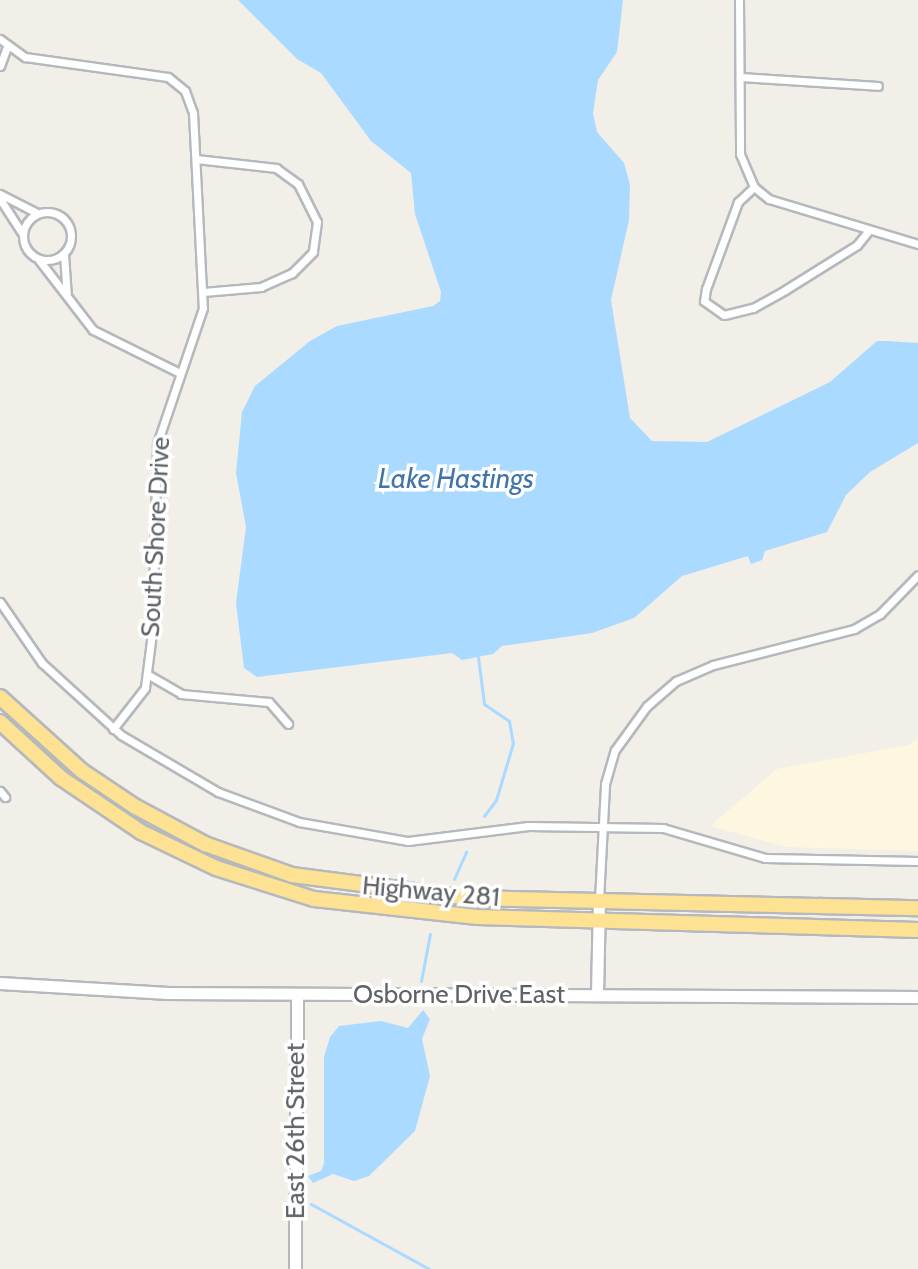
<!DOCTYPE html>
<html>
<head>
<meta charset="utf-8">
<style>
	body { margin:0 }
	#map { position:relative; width:918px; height:1269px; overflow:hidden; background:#f1efe8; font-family:Cabin,sans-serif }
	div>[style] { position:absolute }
	.commercial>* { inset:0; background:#fef7e0 }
	.water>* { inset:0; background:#aadaff }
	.stream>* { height:3px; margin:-1.5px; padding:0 1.5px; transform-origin:1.5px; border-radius:1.5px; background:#aadaff }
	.roads { filter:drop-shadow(2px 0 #b5b8bc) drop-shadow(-2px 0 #b5b8bc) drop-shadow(0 2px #b5b8bc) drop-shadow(0 -2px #b5b8bc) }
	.street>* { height:7px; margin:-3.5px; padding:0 3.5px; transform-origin:3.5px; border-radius:3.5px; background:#fff }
	.street>.ring { margin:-3.5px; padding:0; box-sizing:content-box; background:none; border:7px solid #fff; border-radius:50% }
	.secondary>* { height:11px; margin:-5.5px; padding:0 5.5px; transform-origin:5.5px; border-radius:5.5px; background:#fff }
	.highway>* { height:14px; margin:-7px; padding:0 7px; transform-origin:7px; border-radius:7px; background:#fde293 }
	span { translate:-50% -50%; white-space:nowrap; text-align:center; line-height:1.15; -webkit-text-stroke:7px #fff; paint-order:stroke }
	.street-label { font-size:26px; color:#5f6368 }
	.water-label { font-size:28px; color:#4174aa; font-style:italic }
</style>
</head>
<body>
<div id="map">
	<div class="commercial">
		<i style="clip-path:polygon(918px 738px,918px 851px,787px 847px,710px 826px,777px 769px,909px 745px)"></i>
	</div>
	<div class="water">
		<i style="clip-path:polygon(238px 0,623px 0,617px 52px,598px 80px,593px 113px,597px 132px,624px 163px,630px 185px,629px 220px,611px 300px,630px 418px,652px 441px,707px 442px,830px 382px,877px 341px,887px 341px,918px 343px,918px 443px,870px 472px,846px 495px,827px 532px,765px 551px,762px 560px,751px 564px,748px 556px,682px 576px,634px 618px,592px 633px,502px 646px,493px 654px,462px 660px,452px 653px,257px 677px,244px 668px,236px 603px,246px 527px,236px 473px,242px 412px,255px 386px,310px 341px,337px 326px,433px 306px,440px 301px,441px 292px,415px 214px,411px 173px,371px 141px,321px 73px,297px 59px)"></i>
		<i style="clip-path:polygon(423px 1010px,430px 1019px,422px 1039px,430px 1076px,415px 1131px,369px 1176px,354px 1181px,333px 1174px,313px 1183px,308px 1176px,321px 1171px,324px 1163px,324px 1057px,330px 1037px,339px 1026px,381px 1021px,408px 1028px)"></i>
	</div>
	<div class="stream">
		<i style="left:478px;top:657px;width:47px;rotate:82.7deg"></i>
		<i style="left:484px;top:704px;width:30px;rotate:34deg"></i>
		<i style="left:509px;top:721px;width:22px;rotate:80deg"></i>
		<i style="left:513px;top:743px;width:59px;rotate:106.6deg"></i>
		<i style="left:496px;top:800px;width:20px;rotate:127deg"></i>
		<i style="left:454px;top:879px;width:30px;rotate:-66deg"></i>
		<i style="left:421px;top:981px;width:48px;rotate:-79.2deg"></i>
		<i style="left:311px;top:1204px;width:135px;rotate:28.8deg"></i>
	</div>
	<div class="roads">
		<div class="street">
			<i style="left:739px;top:0;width:154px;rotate:89.6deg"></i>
			<i style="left:740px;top:154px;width:36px;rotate:67deg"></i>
			<i style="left:754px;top:187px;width:19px;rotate:39deg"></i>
			<i style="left:769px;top:199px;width:156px;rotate:16.8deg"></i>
			<i style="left:0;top:39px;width:31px;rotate:36deg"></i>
			<i style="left:25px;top:57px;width:144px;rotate:8deg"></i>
			<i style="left:168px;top:77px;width:22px;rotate:39deg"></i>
			<i style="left:185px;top:91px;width:23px;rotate:70deg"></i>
			<i style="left:193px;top:113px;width:195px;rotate:87.1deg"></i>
			<i style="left:203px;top:308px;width:144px;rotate:108.7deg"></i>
			<i style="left:157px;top:444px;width:189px;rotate:91.5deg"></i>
			<i style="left:152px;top:633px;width:55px;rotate:97.3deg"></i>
			<i style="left:145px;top:688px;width:52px;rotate:128deg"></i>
			<i style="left:0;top:66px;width:20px;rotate:-70deg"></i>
			<i style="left:740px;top:77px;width:138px;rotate:3.7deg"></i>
			<i style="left:196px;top:159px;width:81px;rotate:6.4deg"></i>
			<i style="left:276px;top:168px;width:27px;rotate:36deg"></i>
			<i style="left:298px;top:184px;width:42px;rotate:63.4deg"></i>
			<i style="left:317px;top:222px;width:30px;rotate:98deg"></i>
			<i style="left:313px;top:252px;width:30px;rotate:135deg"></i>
			<i style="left:292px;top:273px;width:34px;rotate:156deg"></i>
			<i style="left:261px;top:287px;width:58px;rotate:175.1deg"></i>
			<i style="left:754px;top:187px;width:22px;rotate:137deg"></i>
			<i style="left:738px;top:202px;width:93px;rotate:110.2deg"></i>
			<i style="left:706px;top:289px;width:12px;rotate:99deg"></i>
			<i style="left:704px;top:301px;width:24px;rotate:35deg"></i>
			<i style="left:724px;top:315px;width:30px;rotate:-14deg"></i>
			<i style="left:753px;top:308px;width:37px;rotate:-29deg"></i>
			<i style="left:785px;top:290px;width:85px;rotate:-32deg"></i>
			<i style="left:857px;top:245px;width:19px;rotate:-51deg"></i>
			<i style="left:0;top:194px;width:42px;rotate:27.2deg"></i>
			<i style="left:0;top:199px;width:40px;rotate:57.1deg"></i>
			<i class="ring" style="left:23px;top:212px;width:41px;height:41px"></i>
			<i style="left:64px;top:254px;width:39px;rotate:86deg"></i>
			<i style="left:39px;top:260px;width:88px;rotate:52.4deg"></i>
			<i style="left:93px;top:330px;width:97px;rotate:26.3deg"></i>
			<i style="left:0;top:602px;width:74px;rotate:55.5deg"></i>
			<i style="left:42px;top:663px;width:107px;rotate:42.3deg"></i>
			<i style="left:121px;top:735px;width:113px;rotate:30.4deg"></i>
			<i style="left:218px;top:792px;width:86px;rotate:20.3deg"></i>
			<i style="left:299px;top:822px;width:111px;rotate:9.9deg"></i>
			<i style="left:408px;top:841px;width:121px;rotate:-7.1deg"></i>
			<i style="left:528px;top:826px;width:135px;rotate:0.8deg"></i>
			<i style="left:663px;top:828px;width:106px;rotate:16.4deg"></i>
			<i style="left:765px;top:858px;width:153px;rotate:1.1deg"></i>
			<i style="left:147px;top:674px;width:39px;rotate:30deg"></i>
			<i style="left:181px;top:694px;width:88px;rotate:5.2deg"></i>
			<i style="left:269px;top:702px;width:29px;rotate:49deg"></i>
			<i style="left:0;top:791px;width:8px;rotate:50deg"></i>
			<i style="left:599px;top:900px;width:116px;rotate:-87deg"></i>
			<i style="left:605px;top:784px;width:35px;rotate:-74deg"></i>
			<i style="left:615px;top:750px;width:54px;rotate:-54deg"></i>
			<i style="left:647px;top:706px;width:38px;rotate:-41deg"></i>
			<i style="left:676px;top:681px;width:40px;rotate:-23.4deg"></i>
			<i style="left:713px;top:665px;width:146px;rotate:-14.3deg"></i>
			<i style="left:854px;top:629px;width:30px;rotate:-30deg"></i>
			<i style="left:880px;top:614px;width:54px;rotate:-45.7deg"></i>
		</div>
		<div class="secondary">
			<i style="left:0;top:983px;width:168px;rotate:3.4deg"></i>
			<i style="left:168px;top:993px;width:750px;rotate:0.31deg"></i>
			<i style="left:597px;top:995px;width:95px;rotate:-88.8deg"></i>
			<i style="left:295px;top:1269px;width:275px;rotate:-89.6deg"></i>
		</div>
		<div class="highway">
			<i style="left:0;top:697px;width:110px;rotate:42.1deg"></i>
			<i style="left:82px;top:771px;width:63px;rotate:33.9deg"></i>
			<i style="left:134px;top:806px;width:81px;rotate:28.2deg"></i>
			<i style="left:205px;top:844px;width:92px;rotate:19.6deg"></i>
			<i style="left:292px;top:875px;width:178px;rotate:7.4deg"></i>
			<i style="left:469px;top:898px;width:449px;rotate:1.3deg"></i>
			<i style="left:0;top:722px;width:83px;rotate:42.6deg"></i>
			<i style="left:61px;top:778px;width:97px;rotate:34deg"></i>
			<i style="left:141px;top:832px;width:83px;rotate:25.6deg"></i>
			<i style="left:216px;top:868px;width:103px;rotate:17.6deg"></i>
			<i style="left:314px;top:899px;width:164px;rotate:6.3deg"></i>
			<i style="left:477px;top:917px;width:441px;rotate:1.7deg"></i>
		</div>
	</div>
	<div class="street-label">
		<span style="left:156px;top:537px;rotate:-87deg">South Shore Drive</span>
		<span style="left:431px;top:892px;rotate:5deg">Highway 281</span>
		<span style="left:459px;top:995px">Osborne Drive East</span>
		<span style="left:296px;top:1131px;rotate:-90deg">East 26th Street</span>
	</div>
	<div class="water-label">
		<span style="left:456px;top:478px">Lake Hastings</span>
	</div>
</div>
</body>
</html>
